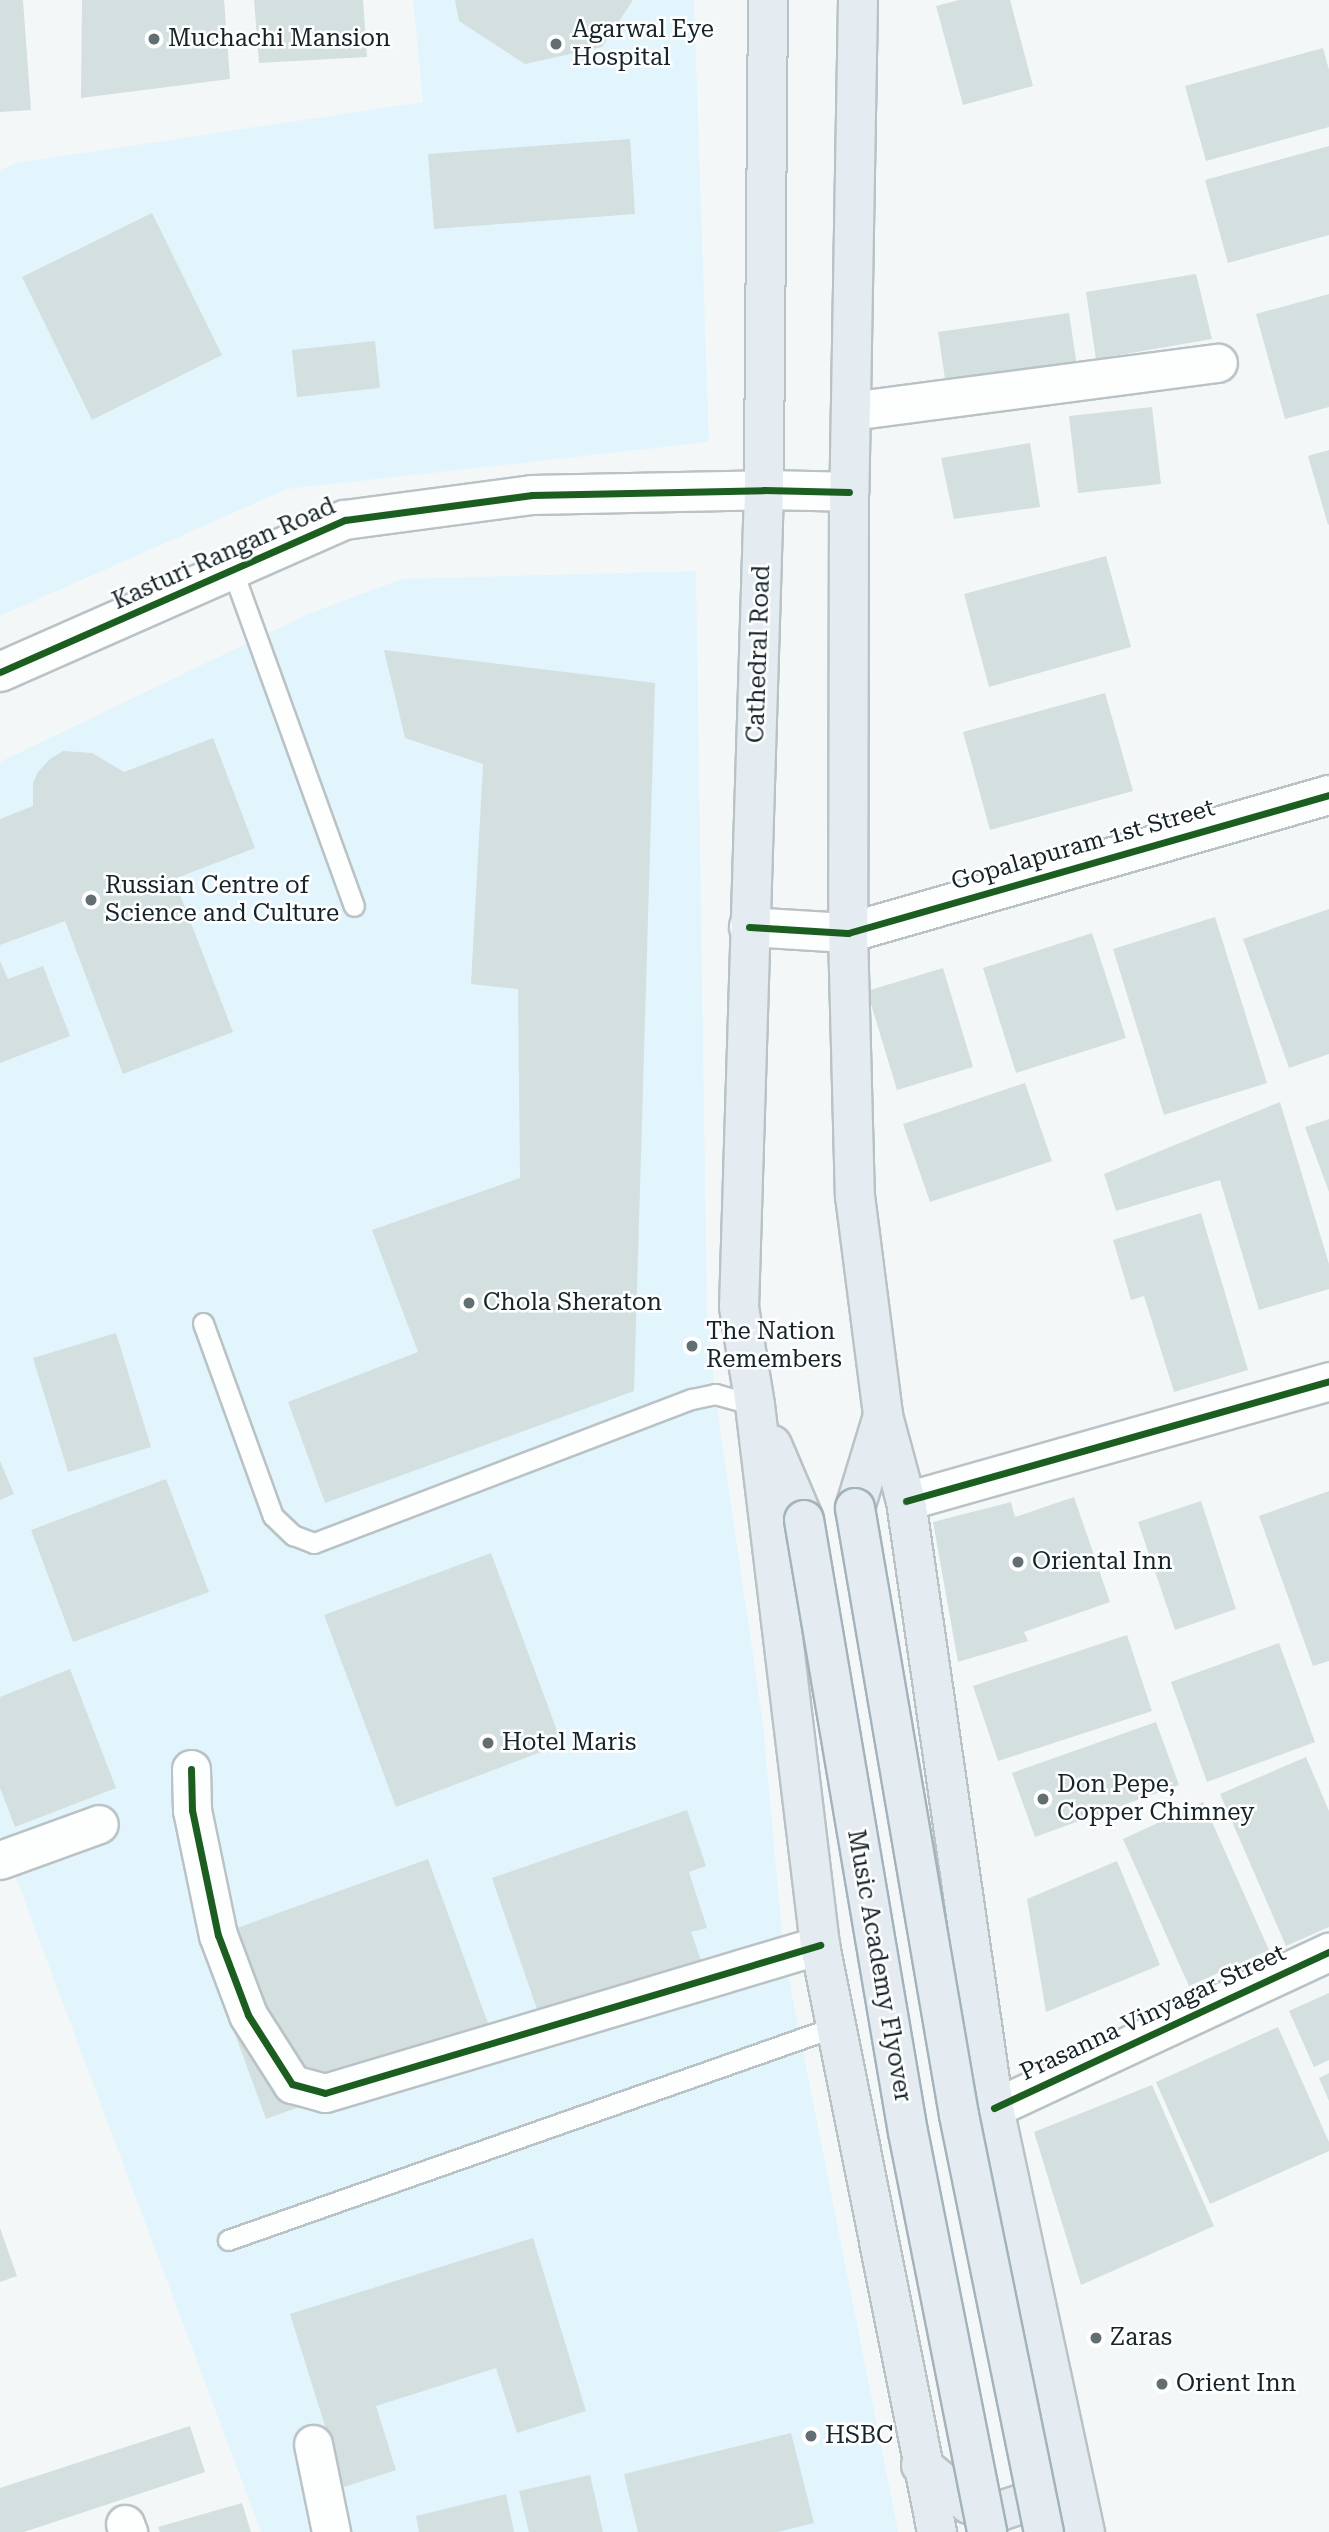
<!DOCTYPE html>
<html>
<head>
<meta charset="utf-8">
<style>
	body { margin:0 }
	#map { position:relative; width:1329px; height:2532px; overflow:hidden; background:#f3f7f8; font-family:"Roboto Serif",serif }
	div>[style] { position:absolute }
	.built>* { inset:0; background:#e3f5fc }
	.building>* { inset:0; background:#d4dfe0 }
	.roads { filter:drop-shadow(2px 0 #b9c2c5) drop-shadow(-2px 0 #b9c2c5) drop-shadow(0 2px #b9c2c5) drop-shadow(0 -2px #b9c2c5) }
	.service>* { height:19px; margin:-9.5px; padding:0 9.5px; transform-origin:9.5px; border-radius:9.5px; background:#fdfefe }
	.minor>* { height:37px; margin:-18.5px; padding:0 18.5px; transform-origin:18.5px; border-radius:18.5px; background:#fdfefe }
	.tertiary>* { height:38px; margin:-19px; padding:0 19px; transform-origin:19px; border-radius:19px; background:#fdfefe }
	.primary>* { height:38px; margin:-19px; padding:0 19px; transform-origin:19px; border-radius:19px; background:#e5ecf1 }
	.bridges { filter:drop-shadow(2px 0 #a3b2bb) drop-shadow(-2px 0 #a3b2bb) drop-shadow(0 2px #a3b2bb) drop-shadow(0 -2px #a3b2bb) }
	.primary-bridge>* { height:38px; margin:-19px; padding:0 19px; transform-origin:19px; border-radius:19px; background:#e5ecf1 }
	.cycleway>* { height:7px; margin:-3.5px; padding:0 3.5px; transform-origin:3.5px; border-radius:3.5px; background:#1b5e20 }
	.dots>* { width:19px; height:19px; translate:-50% -50%; box-sizing:border-box; border:4px solid #fff; border-radius:50% }
	span { translate:-50% -50%; white-space:nowrap; text-align:center; line-height:1.15; -webkit-text-stroke:5px #fff; paint-order:stroke }
	.poi-label { font-size:24px; color:#15242a }
	.left { translate:0 -50%; text-align:left }
	.street-label { font-size:24px; color:#15242a }
</style>
</head>
<body>
<div id="map">
	<div class="built">
		<i style="clip-path:polygon(413px 0,694px 0,709px 442px,287px 489px,0 616px,0 170px,16px 163px,423px 102px)"></i>
		<i style="clip-path:polygon(696px 571px,707px 1308px,715px 1394px,763px 1724px,784px 1954px,898px 2532px,261px 2532px,0 1835px,0 762px,308px 614px,402px 579px)"></i>
	</div>
	<div class="building">
		<i style="clip-path:polygon(0 0,23px 0,31px 110px,0 112px)"></i>
		<i style="clip-path:polygon(82px 0,224px 0,230px 79px,81px 98px)"></i>
		<i style="clip-path:polygon(254px 0,363px 0,367px 57px,259px 63px)"></i>
		<i style="clip-path:polygon(455px 0,633px 0,602px 47px,525px 64px,459px 21px)"></i>
		<i style="clip-path:polygon(959px 0,1010px 0,1033px 86px,963px 105px,936px 6px)"></i>
		<i style="clip-path:polygon(1323px 48px,1329px 70px,1329px 127px,1206px 161px,1185px 86px)"></i>
		<i style="clip-path:polygon(630px 139px,635px 214px,434px 229px,428px 154px)"></i>
		<i style="clip-path:polygon(1329px 146px,1329px 235px,1228px 263px,1205px 180px)"></i>
		<i style="clip-path:polygon(152px 213px,222px 355px,92px 420px,22px 277px)"></i>
		<i style="clip-path:polygon(1196px 274px,1212px 339px,1096px 359px,1086px 292px)"></i>
		<i style="clip-path:polygon(1329px 294px,1329px 407px,1285px 419px,1256px 314px)"></i>
		<i style="clip-path:polygon(1069px 313px,1078px 373px,947px 392px,938px 332px)"></i>
		<i style="clip-path:polygon(375px 341px,380px 388px,297px 397px,292px 350px)"></i>
		<i style="clip-path:polygon(1152px 407px,1161px 484px,1078px 493px,1069px 416px)"></i>
		<i style="clip-path:polygon(1030px 443px,1040px 507px,954px 519px,941px 458px)"></i>
		<i style="clip-path:polygon(1329px 450px,1329px 524px,1328px 525px,1308px 456px)"></i>
		<i style="clip-path:polygon(1106px 556px,1131px 647px,989px 687px,964px 594px)"></i>
		<i style="clip-path:polygon(384px 650px,655px 683px,634px 1391px,325px 1503px,288px 1402px,418px 1352px,372px 1230px,520px 1178px,518px 989px,471px 984px,483px 764px,405px 738px)"></i>
		<i style="clip-path:polygon(1105px 693px,1133px 791px,990px 830px,963px 732px)"></i>
		<i style="clip-path:polygon(213px 738px,255px 848px,174px 879px,233px 1032px,123px 1074px,65px 921px,0 945px,0 819px,33px 806px,33px 783px,38px 772px,50px 759px,63px 751px,92px 753px,124px 772px)"></i>
		<i style="clip-path:polygon(1329px 909px,1329px 1054px,1289px 1068px,1243px 939px)"></i>
		<i style="clip-path:polygon(1215px 917px,1267px 1083px,1164px 1115px,1113px 949px)"></i>
		<i style="clip-path:polygon(1092px 933px,1126px 1038px,1016px 1073px,983px 968px)"></i>
		<i style="clip-path:polygon(0 961px,8px 979px,43px 966px,70px 1036px,0 1063px)"></i>
		<i style="clip-path:polygon(943px 968px,973px 1067px,897px 1090px,867px 991px)"></i>
		<i style="clip-path:polygon(1025px 1083px,1052px 1161px,930px 1202px,903px 1124px)"></i>
		<i style="clip-path:polygon(1280px 1102px,1329px 1264px,1329px 1289px,1259px 1310px,1220px 1180px,1116px 1211px,1104px 1174px)"></i>
		<i style="clip-path:polygon(1329px 1119px,1329px 1192px,1305px 1127px)"></i>
		<i style="clip-path:polygon(1201px 1213px,1248px 1370px,1174px 1392px,1144px 1296px,1131px 1300px,1113px 1240px)"></i>
		<i style="clip-path:polygon(116px 1333px,151px 1447px,68px 1472px,33px 1358px)"></i>
		<i style="clip-path:polygon(0 1461px,14px 1494px,0 1500px)"></i>
		<i style="clip-path:polygon(166px 1479px,209px 1592px,73px 1642px,31px 1530px)"></i>
		<i style="clip-path:polygon(1329px 1491px,1329px 1661px,1313px 1666px,1259px 1516px)"></i>
		<i style="clip-path:polygon(1074px 1497px,1110px 1602px,1024px 1632px,1028px 1641px,958px 1662px,933px 1522px,1011px 1502px,1015px 1517px)"></i>
		<i style="clip-path:polygon(1201px 1501px,1236px 1609px,1175px 1630px,1138px 1522px)"></i>
		<i style="clip-path:polygon(491px 1553px,562px 1744px,396px 1807px,324px 1615px)"></i>
		<i style="clip-path:polygon(1127px 1635px,1152px 1711px,998px 1761px,973px 1686px)"></i>
		<i style="clip-path:polygon(1279px 1643px,1315px 1742px,1207px 1782px,1171px 1682px)"></i>
		<i style="clip-path:polygon(70px 1669px,116px 1788px,15px 1827px,0 1788px,0 1697px)"></i>
		<i style="clip-path:polygon(1156px 1722px,1179px 1785px,1035px 1837px,1012px 1773px)"></i>
		<i style="clip-path:polygon(1306px 1757px,1329px 1811px,1329px 1927px,1286px 1946px,1220px 1794px)"></i>
		<i style="clip-path:polygon(1203px 1802px,1269px 1950px,1189px 1986px,1123px 1839px)"></i>
		<i style="clip-path:polygon(687px 1810px,706px 1866px,689px 1872px,707px 1928px,691px 1932px,705px 1972px,543px 2027px,492px 1878px)"></i>
		<i style="clip-path:polygon(428px 1859px,493px 2037px,266px 2119px,201px 1941px)"></i>
		<i style="clip-path:polygon(1117px 1861px,1160px 1965px,1046px 2012px,1027px 1899px)"></i>
		<i style="clip-path:polygon(1329px 1993px,1329px 2060px,1314px 2067px,1289px 2011px)"></i>
		<i style="clip-path:polygon(1278px 2027px,1329px 2142px,1329px 2151px,1210px 2204px,1156px 2082px)"></i>
		<i style="clip-path:polygon(1329px 2073px,1329px 2101px,1319px 2078px)"></i>
		<i style="clip-path:polygon(1152px 2085px,1214px 2226px,1081px 2285px,1034px 2132px)"></i>
		<i style="clip-path:polygon(0 2228px,17px 2276px,0 2282px)"></i>
		<i style="clip-path:polygon(533px 2238px,586px 2411px,517px 2433px,496px 2368px,376px 2406px,396px 2470px,344px 2487px,290px 2314px)"></i>
		<i style="clip-path:polygon(190px 2426px,205px 2472px,24px 2532px,0 2532px,0 2488px)"></i>
		<i style="clip-path:polygon(791px 2433px,814px 2523px,778px 2532px,638px 2532px,624px 2474px)"></i>
		<i style="clip-path:polygon(590px 2475px,603px 2532px,529px 2532px,519px 2491px)"></i>
		<i style="clip-path:polygon(506px 2494px,514px 2532px,419px 2532px,416px 2516px)"></i>
		<i style="clip-path:polygon(242px 2503px,251px 2532px,160px 2532px,158px 2527px)"></i>
	</div>
	<div class="roads">
		<div class="service">
			<i style="left:233px;top:572px;width:355px;rotate:70.1deg"></i>
			<i style="left:203px;top:1323px;width:205px;rotate:70.1deg"></i>
			<i style="left:273px;top:1516px;width:28px;rotate:44deg"></i>
			<i style="left:293px;top:1535px;width:22px;rotate:21deg"></i>
			<i style="left:314px;top:1543px;width:404px;rotate:-20.9deg"></i>
			<i style="left:692px;top:1399px;width:24px;rotate:-12deg"></i>
			<i style="left:715px;top:1394px;width:41px;rotate:15.4deg"></i>
			<i style="left:228px;top:2240px;width:646px;rotate:-19.36deg"></i>
		</div>
		<div class="minor">
			<i style="left:851px;top:411px;width:370px;rotate:-7.5deg"></i>
			<i style="left:906px;top:1501px;width:440px;rotate:-15.8deg"></i>
			<i style="left:191px;top:1769px;width:41px;rotate:88.6deg"></i>
			<i style="left:192px;top:1810px;width:128px;rotate:78.3deg"></i>
			<i style="left:218px;top:1935px;width:85px;rotate:69.4deg"></i>
			<i style="left:248px;top:2015px;width:82px;rotate:57.5deg"></i>
			<i style="left:292px;top:2084px;width:34px;rotate:15deg"></i>
			<i style="left:325px;top:2093px;width:517px;rotate:-16.65deg"></i>
			<i style="left:0;top:1860px;width:105px;rotate:-20deg"></i>
			<i style="left:994px;top:2108px;width:370px;rotate:-25deg"></i>
			<i style="left:313px;top:2444px;width:90px;rotate:78.4deg"></i>
			<i style="left:125px;top:2524px;width:9px;rotate:69deg"></i>
		</div>
		<div class="tertiary">
			<i style="left:0;top:672px;width:377px;rotate:-23.8deg"></i>
			<i style="left:345px;top:520px;width:189px;rotate:-7.6deg"></i>
			<i style="left:532px;top:495px;width:232px;rotate:-1.2deg"></i>
			<i style="left:764px;top:490px;width:85px;rotate:1.3deg"></i>
			<i style="left:749px;top:927px;width:99px;rotate:3.5deg"></i>
			<i style="left:848px;top:933px;width:500px;rotate:-16.01deg"></i>
		</div>
		<div class="primary">
			<i style="left:768px;top:0;width:490px;rotate:90.5deg"></i>
			<i style="left:764px;top:490px;width:817px;rotate:91.75deg"></i>
			<i style="left:739px;top:1307px;width:99px;rotate:80.7deg"></i>
			<i style="left:755px;top:1405px;width:544px;rotate:83.14deg"></i>
			<i style="left:820px;top:1945px;width:599px;rotate:78.73deg"></i>
			<i style="left:858px;top:0;width:492px;rotate:91deg"></i>
			<i style="left:849px;top:492px;width:441px;rotate:90.1deg"></i>
			<i style="left:848px;top:933px;width:263px;rotate:88.5deg"></i>
			<i style="left:855px;top:1196px;width:222px;rotate:82.7deg"></i>
			<i style="left:883px;top:1416px;width:88px;rotate:74.9deg"></i>
			<i style="left:906px;top:1501px;width:613px;rotate:81.75deg"></i>
			<i style="left:994px;top:2108px;width:434px;rotate:77.9deg"></i>
			<i style="left:772px;top:1445px;width:82px;rotate:66.9deg"></i>
			<i style="left:855px;top:1508px;width:96px;rotate:-73.1deg"></i>
			<i style="left:921px;top:2465px;width:62px;rotate:39.1deg"></i>
			<i style="left:969px;top:2504px;width:32px;rotate:13deg"></i>
			<i style="left:1000px;top:2511px;width:23px;rotate:-18deg"></i>
			<i style="left:1022px;top:2504px;width:36px;rotate:-36deg"></i>
			<i style="left:1051px;top:2483px;width:12px;rotate:-55deg"></i>
		</div>
	</div>
	<div class="bridges">
		<div class="primary-bridge">
			<i style="left:855px;top:1508px;width:616px;rotate:80.28deg"></i>
			<i style="left:959px;top:2115px;width:426px;rotate:78.5deg"></i>
			<i style="left:804px;top:1520px;width:621px;rotate:80.36deg"></i>
			<i style="left:908px;top:2132px;width:408px;rotate:78.8deg"></i>
		</div>
	</div>
	<div class="cycleway">
		<i style="left:0;top:672px;width:377px;rotate:-23.8deg"></i>
		<i style="left:345px;top:520px;width:189px;rotate:-7.6deg"></i>
		<i style="left:532px;top:495px;width:232px;rotate:-1.2deg"></i>
		<i style="left:764px;top:490px;width:85px;rotate:1.3deg"></i>
		<i style="left:749px;top:927px;width:99px;rotate:3.5deg"></i>
		<i style="left:848px;top:933px;width:500px;rotate:-16.01deg"></i>
		<i style="left:906px;top:1501px;width:440px;rotate:-15.8deg"></i>
		<i style="left:191px;top:1769px;width:41px;rotate:88.6deg"></i>
		<i style="left:192px;top:1810px;width:128px;rotate:78.3deg"></i>
		<i style="left:218px;top:1935px;width:85px;rotate:69.4deg"></i>
		<i style="left:248px;top:2015px;width:82px;rotate:57.5deg"></i>
		<i style="left:292px;top:2084px;width:34px;rotate:15deg"></i>
		<i style="left:325px;top:2093px;width:517px;rotate:-16.65deg"></i>
		<i style="left:994px;top:2108px;width:370px;rotate:-25deg"></i>
	</div>
	<div class="dots">
		<i style="left:154px;top:39px;background:#636e72"></i>
		<i style="left:556px;top:44px;background:#636e72"></i>
		<i style="left:91px;top:900px;background:#636e72"></i>
		<i style="left:469px;top:1303px;background:#636e72"></i>
		<i style="left:692px;top:1346px;background:#636e72"></i>
		<i style="left:1018px;top:1562px;background:#636e72"></i>
		<i style="left:488px;top:1743px;background:#636e72"></i>
		<i style="left:1043px;top:1799px;background:#636e72"></i>
		<i style="left:1096px;top:2338px;background:#636e72"></i>
		<i style="left:1162px;top:2384px;background:#636e72"></i>
		<i style="left:811px;top:2436px;background:#636e72"></i>
	</div>
	<div class="poi-label">
		<span class="left" style="left:572px;top:44px">Agarwal Eye<br>Hospital</span>
		<span class="left" style="left:168px;top:39px">Muchachi Mansion</span>
		<span class="left" style="left:105px;top:900px">Russian Centre of<br>Science and Culture</span>
		<span class="left" style="left:483px;top:1303px">Chola Sheraton</span>
		<span class="left" style="left:706px;top:1346px">The Nation<br>Remembers</span>
		<span class="left" style="left:1032px;top:1562px">Oriental Inn</span>
		<span class="left" style="left:502px;top:1743px">Hotel Maris</span>
		<span class="left" style="left:1057px;top:1799px">Don Pepe,<br>Copper Chimney</span>
		<span class="left" style="left:1110px;top:2338px">Zaras</span>
		<span class="left" style="left:1176px;top:2384px">Orient Inn</span>
		<span class="left" style="left:825px;top:2436px">HSBC</span>
	</div>
	<div class="street-label">
		<span style="left:224px;top:554px;rotate:-24deg">Kasturi Rangan Road</span>
		<span style="left:759px;top:654px;rotate:-88deg">Cathedral Road</span>
		<span style="left:1083px;top:845px;rotate:-16deg">Gopalapuram 1st Street</span>
		<span style="left:879px;top:1966px;rotate:80deg">Music Academy Flyover</span>
		<span style="left:1153px;top:2013px;rotate:-25deg">Prasanna Vinyagar Street</span>
	</div>
</div>
</body>
</html>
